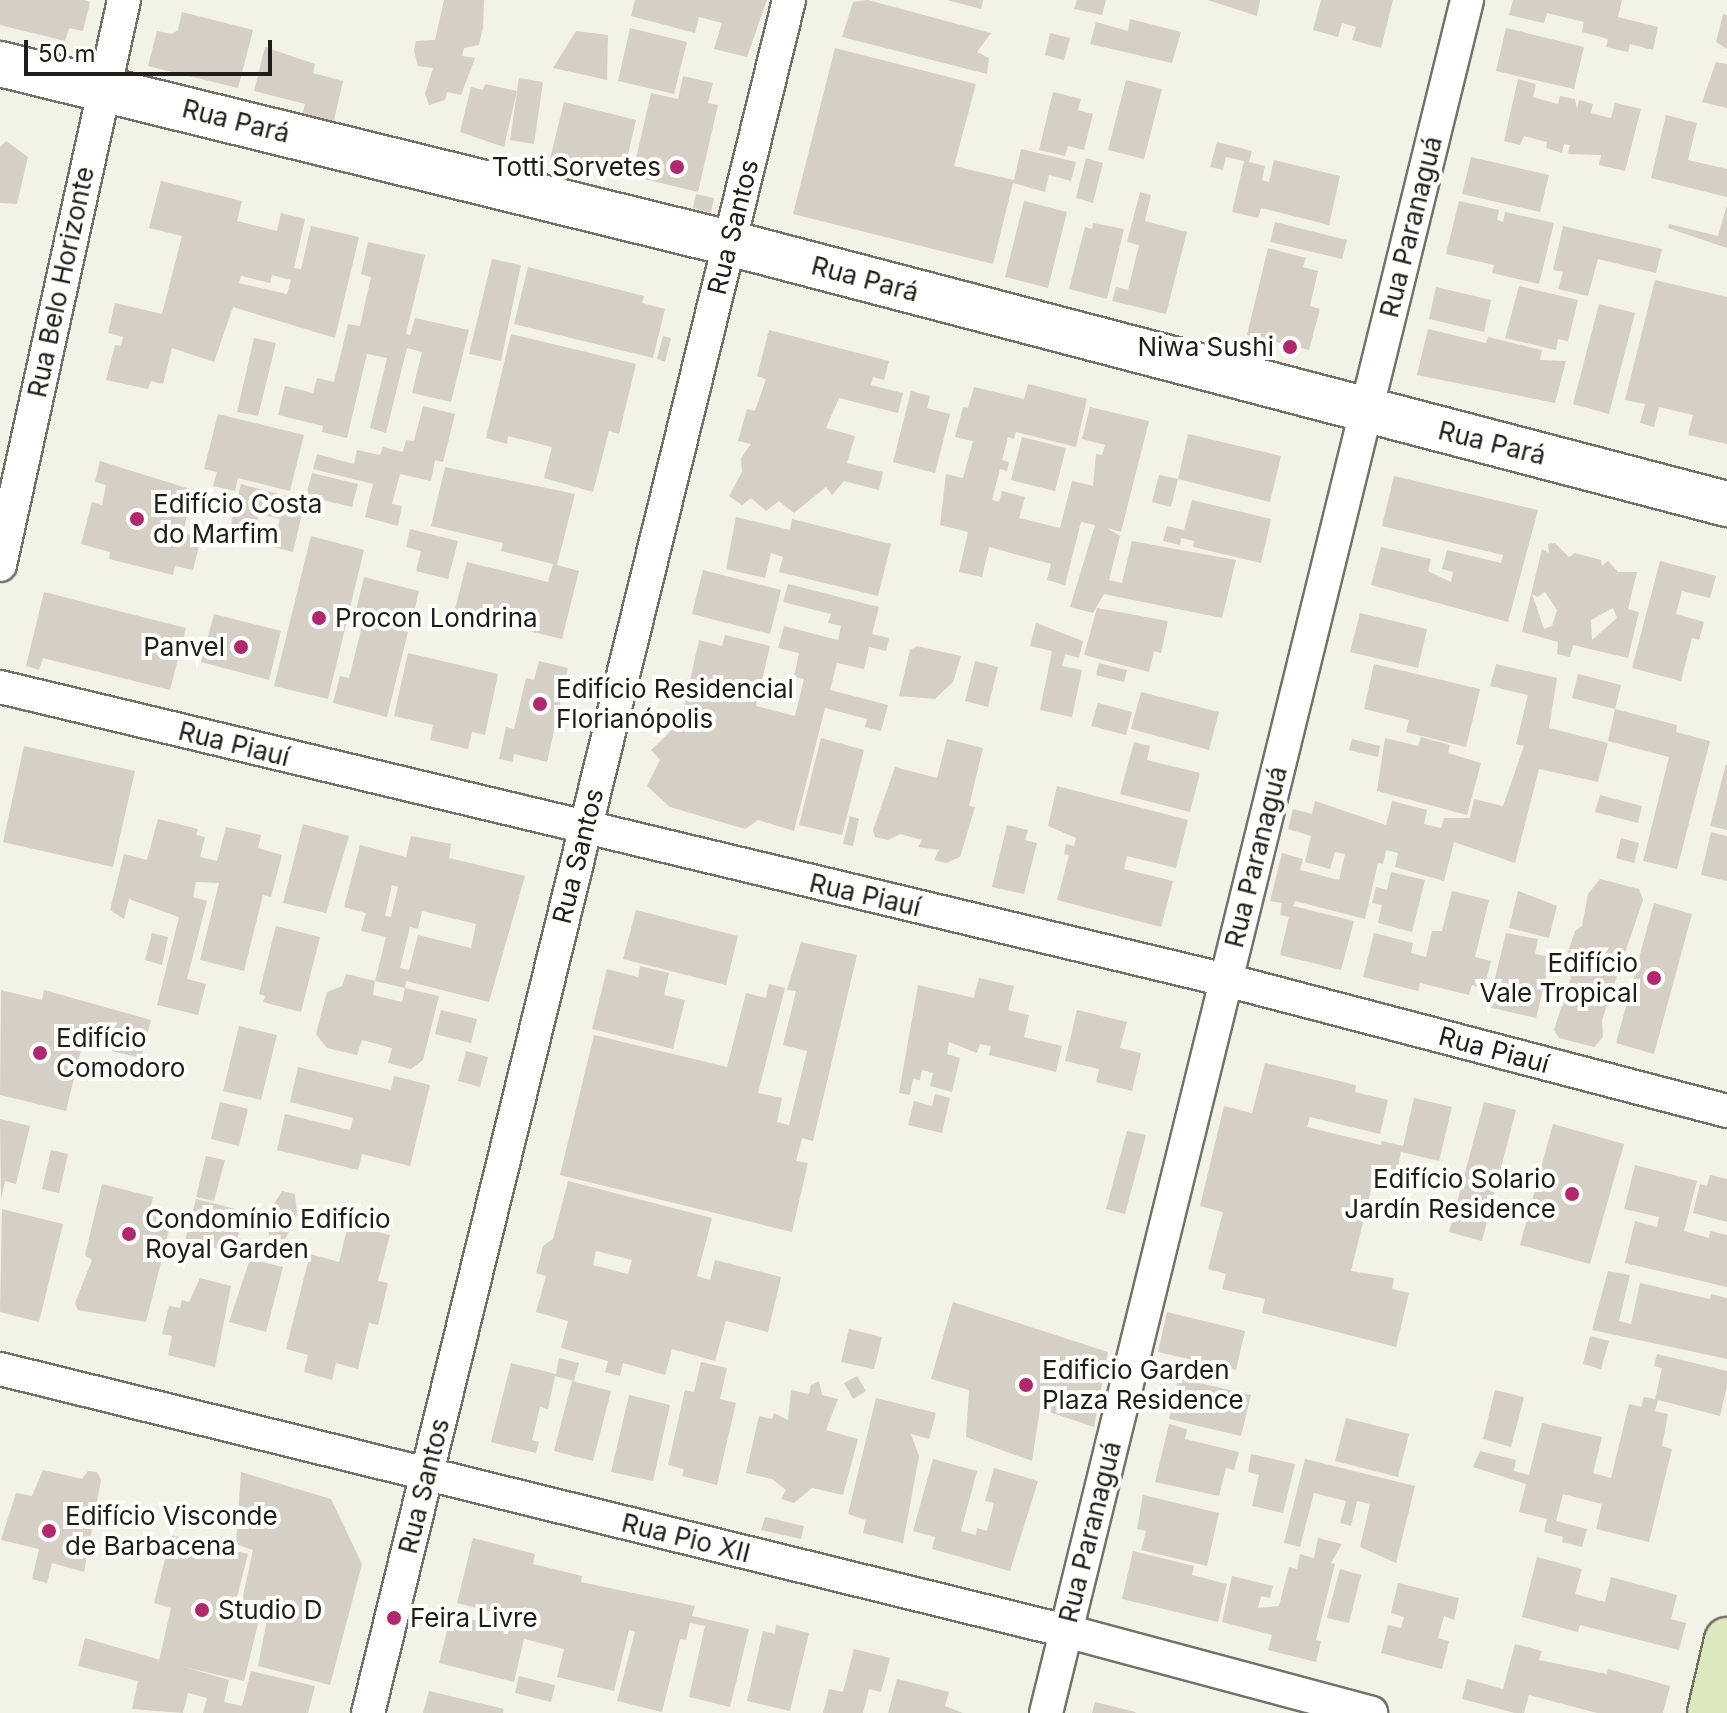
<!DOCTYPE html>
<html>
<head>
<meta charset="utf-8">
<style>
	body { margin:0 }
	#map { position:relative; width:1727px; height:1713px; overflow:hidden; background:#f3f2e7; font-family:Inter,sans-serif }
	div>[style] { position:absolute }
	.building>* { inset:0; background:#d5cfc6 }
	.roads { filter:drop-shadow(2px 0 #737268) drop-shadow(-2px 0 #737268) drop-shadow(0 2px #737268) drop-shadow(0 -2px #737268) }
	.street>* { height:32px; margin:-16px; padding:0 16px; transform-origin:16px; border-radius:16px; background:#fff }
	.secondary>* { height:44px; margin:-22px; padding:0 22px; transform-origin:22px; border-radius:22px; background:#fff }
	.primary>* { height:44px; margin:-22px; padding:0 22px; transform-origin:22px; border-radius:22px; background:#dde8be }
	.dots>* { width:22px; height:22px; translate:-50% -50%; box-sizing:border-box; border:4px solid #fffffc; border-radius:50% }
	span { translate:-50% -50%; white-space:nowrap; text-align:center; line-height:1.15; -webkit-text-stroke:8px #fffffc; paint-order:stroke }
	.street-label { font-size:26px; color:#1e1d19 }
	.poi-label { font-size:26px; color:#1e1d19 }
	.right { translate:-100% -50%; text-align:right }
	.left { translate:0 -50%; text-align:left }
	.scale { position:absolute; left:24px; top:40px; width:248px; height:36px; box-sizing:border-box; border:4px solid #1e1d19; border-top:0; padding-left:10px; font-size:24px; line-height:28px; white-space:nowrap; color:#1e1d19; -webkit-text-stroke:6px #fffffc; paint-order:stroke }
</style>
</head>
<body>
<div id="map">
	<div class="building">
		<i style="clip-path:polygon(0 0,84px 0,90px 2px,83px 31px,69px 28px,65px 41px,0 25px)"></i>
		<i style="clip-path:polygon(444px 0,484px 0,483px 28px,479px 45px,464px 48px,462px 56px,475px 58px,461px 95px,447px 92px,445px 100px,429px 105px,425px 94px,433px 68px,418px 66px,414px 50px,416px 41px,435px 40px)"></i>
		<i style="clip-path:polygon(635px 0,767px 0,747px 57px,714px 49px,722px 23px,699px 17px,695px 33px,631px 16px)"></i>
		<i style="clip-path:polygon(868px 0,991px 33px,977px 52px,989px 58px,987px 74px,842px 37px,853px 2px)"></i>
		<i style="clip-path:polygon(947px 0,983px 0,981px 9px)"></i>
		<i style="clip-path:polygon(1077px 0,1106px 0,1102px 15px,1074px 9px)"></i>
		<i style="clip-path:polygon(1208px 0,1260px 0,1257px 16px)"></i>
		<i style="clip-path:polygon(1321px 0,1393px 0,1381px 48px,1352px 40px,1356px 27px,1342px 23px,1338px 37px,1313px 30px)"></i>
		<i style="clip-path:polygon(1513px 0,1622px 0,1618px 17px,1658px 27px,1653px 50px,1630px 44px,1628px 52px,1606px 47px,1608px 39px,1582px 32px,1584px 22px,1547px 13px,1544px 23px,1509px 15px)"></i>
		<i style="clip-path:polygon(182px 12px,253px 30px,238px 88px,148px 66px,157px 31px,172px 34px,178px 30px)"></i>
		<i style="clip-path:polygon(1723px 14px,1727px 15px,1727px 49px,1716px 42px)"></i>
		<i style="clip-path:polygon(1130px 19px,1181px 32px,1172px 63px,1090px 44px,1096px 22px,1128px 31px)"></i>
		<i style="clip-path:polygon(630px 28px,687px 42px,674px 94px,618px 81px)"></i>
		<i style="clip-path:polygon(1506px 28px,1584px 47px,1574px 89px,1496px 71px)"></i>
		<i style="clip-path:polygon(576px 31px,608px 35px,607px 80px,553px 68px)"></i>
		<i style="clip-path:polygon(1050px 33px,1070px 38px,1064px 60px,1045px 55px)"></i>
		<i style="clip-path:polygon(265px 47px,315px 64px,313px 73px,343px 81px,332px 129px,301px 122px,305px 104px,254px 91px)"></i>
		<i style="clip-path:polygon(835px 48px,976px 84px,954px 166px,1014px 180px,1021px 149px,1076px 162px,1071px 181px,1049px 175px,1045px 192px,1013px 183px,993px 264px,793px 214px)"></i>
		<i style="clip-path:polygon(1716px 62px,1727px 64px,1727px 108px,1702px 102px)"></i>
		<i style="clip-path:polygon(683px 76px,713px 83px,708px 103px,718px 105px,698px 192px,632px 176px,651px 93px,678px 99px)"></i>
		<i style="clip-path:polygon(519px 78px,543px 82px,534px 144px,510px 140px)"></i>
		<i style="clip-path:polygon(1518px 79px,1536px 84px,1533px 97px,1558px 104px,1560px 96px,1575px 99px,1577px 109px,1579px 100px,1593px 104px,1591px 113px,1611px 118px,1615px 103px,1641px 109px,1625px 171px,1599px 165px,1601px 155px,1568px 154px,1570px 145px,1564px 144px,1562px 153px,1546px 148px,1547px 142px,1524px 136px,1520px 145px,1504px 141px)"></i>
		<i style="clip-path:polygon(1126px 80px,1162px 89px,1144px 159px,1108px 150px)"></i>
		<i style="clip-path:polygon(485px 84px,517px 91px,504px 147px,460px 132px,471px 87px,483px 90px)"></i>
		<i style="clip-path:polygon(1053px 92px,1081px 99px,1078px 110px,1093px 114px,1084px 150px,1068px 146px,1065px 156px,1039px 150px)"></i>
		<i style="clip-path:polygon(564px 102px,636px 120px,623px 176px,550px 159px)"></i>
		<i style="clip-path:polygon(1666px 115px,1697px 123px,1688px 160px,1727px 169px,1727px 197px,1651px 178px)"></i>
		<i style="clip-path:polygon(6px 141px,28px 157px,17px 204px,0 203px,0 147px)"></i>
		<i style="clip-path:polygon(1217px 142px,1252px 151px,1249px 162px,1265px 166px,1262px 180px,1269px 182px,1274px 160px,1340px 176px,1329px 225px,1261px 208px,1258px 218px,1232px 212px,1244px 161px,1226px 157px,1223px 170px,1210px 167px)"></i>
		<i style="clip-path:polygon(1471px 157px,1549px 175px,1540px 212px,1462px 194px)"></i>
		<i style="clip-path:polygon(1086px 158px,1103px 163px,1093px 203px,1076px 198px)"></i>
		<i style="clip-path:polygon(evenodd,161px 181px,242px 201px,237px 221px,277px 231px,281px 213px,305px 219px,294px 268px,301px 269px,311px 226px,359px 237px,335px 338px,233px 307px,214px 362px,172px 348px,163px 384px,151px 381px,148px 389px,106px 380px,115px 345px,121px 346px,123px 337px,108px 333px,115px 303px,162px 314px,182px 236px,149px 228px,161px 181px,272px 275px,291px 280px,287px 294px,239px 283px,241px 276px,270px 283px,272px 275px)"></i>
		<i style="clip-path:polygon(1140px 192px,1151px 195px,1145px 221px,1187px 232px,1166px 314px,1112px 301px,1116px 287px,1128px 290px,1139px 245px,1127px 242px)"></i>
		<i style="clip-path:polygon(696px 194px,714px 198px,711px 213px,693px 208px)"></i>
		<i style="clip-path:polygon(1024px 201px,1067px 212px,1048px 288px,1005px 277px)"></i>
		<i style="clip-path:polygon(1459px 201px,1499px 210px,1497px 220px,1503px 222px,1505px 212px,1554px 223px,1539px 284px,1492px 273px,1494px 265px,1446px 254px)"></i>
		<i style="clip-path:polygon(1727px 205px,1727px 248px,1668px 228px,1669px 224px,1718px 236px)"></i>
		<i style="clip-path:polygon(1275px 222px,1347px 240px,1342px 259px,1270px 242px)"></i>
		<i style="clip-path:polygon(1093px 223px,1124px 229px,1107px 299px,1069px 289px,1085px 227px,1092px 229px)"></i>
		<i style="clip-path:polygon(1563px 226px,1662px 249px,1656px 273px,1598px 259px,1588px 296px,1558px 289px,1563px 272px,1553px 270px)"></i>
		<i style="clip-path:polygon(368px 242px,425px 255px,406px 334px,410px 335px,415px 318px,469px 330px,451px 402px,412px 393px,422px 352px,407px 348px,386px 433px,370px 428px,387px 358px,367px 354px,347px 438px,322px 432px,323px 426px,278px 415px,285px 386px,313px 393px,317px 378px,334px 382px,348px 324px,360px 326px,371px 277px,361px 274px)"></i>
		<i style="clip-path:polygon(1268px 248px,1306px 258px,1303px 267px,1318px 271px,1310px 306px,1320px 309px,1309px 350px,1247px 335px)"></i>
		<i style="clip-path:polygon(492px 259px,521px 265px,501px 361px,469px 354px)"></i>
		<i style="clip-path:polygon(528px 267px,644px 296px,642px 303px,665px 309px,653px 358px,514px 324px)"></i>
		<i style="clip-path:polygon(1655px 280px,1727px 297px,1727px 444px,1688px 435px,1693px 415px,1659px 407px,1654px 427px,1640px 423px,1645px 404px,1625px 400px)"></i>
		<i style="clip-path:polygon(1519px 286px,1578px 300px,1568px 341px,1558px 339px,1556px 350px,1505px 338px)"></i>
		<i style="clip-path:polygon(1436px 287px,1491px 300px,1484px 332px,1429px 319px)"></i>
		<i style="clip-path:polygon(1599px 304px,1635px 313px,1609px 414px,1573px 404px)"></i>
		<i style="clip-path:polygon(1428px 329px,1486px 343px,1488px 337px,1542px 350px,1540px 360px,1566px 361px,1555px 403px,1417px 375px)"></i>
		<i style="clip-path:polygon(769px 330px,889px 361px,884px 380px,873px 377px,871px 385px,903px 393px,898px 413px,839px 398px,826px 428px,855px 436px,847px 463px,883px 472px,879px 490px,844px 481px,832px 495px,826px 487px,794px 513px,779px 501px,766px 511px,751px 498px,742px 505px,729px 496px,742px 472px,741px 458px,751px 444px,738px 441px,747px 409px,755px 411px,766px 379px,757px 376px)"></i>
		<i style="clip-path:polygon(511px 334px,636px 364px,619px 434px,609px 431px,593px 492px,544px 478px,552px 447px,508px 436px,507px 444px,486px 438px)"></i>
		<i style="clip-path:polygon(663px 336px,671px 338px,665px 362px,657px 359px)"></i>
		<i style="clip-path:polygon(254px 338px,276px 343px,258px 416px,237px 412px)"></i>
		<i style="clip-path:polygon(1028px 384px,1087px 399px,1076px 447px,1016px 432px,1014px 439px,1008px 437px,1002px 460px,1009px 462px,1007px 471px,1000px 469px,992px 500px,999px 502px,1002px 491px,1025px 497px,1019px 518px,1060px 528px,1072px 481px,1093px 486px,1096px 454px,1102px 455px,1105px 445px,1082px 439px,1090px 407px,1149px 421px,1121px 532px,1107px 528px,1120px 536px,1109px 580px,1122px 583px,1132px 541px,1236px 560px,1222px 618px,1104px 594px,1093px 613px,1070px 607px,1095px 525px,1081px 522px,1065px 585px,1047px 580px,1051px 564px,989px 547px,982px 577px,959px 572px,968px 532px,940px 525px,946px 474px,963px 478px,973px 441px,955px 437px,963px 407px,968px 408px,974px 387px,1024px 399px)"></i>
		<i style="clip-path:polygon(911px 391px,930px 396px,927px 408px,950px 414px,935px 473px,893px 462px)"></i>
		<i style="clip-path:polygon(423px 406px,455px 414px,443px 462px,435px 460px,431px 481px,400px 474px,392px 504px,402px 506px,398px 526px,365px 517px,373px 484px,313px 469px,317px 454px,354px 464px,357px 450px,380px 455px,383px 447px,403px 452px,406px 440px,414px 441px)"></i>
		<i style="clip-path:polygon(218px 414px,304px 435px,290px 491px,238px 478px,235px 491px,213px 486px,217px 472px,204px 469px)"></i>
		<i style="clip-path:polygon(1188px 434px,1281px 456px,1270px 502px,1178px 479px,1171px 507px,1152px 502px,1159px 475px,1178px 479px)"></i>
		<i style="clip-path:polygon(1022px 437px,1066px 448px,1055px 491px,1011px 480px)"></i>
		<i style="clip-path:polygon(100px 461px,193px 490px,183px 533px,201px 538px,193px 570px,175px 566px,173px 575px,109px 559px,110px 552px,81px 544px,92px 502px,102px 505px,106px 485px,95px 482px)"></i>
		<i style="clip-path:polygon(445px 467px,575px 494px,557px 565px,579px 571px,562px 639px,454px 613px,467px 562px,548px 582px,553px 564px,501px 551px,503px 543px,431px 526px)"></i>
		<i style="clip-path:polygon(312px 473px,358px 484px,352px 507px,306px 496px)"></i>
		<i style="clip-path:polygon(1394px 476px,1538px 510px,1508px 622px,1371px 585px,1381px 547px,1431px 559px,1428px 571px,1451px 582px,1453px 572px,1442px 569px,1447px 550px,1501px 563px,1503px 555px,1382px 526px)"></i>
		<i style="clip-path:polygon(241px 484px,305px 501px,293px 552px,273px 547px,280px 519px,259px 514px,252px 542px,228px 536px)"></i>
		<i style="clip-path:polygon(1192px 500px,1271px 519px,1261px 563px,1193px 547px,1194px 541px,1181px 538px,1180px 545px,1163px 541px,1167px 526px,1184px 530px)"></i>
		<i style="clip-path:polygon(736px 517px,790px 530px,792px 519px,891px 544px,878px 596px,779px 572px,783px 557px,771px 553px,765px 578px,726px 569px)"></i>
		<i style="clip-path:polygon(410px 529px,458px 541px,448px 579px,416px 571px,421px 551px,406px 547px)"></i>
		<i style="clip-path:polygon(311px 536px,364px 550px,328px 699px,274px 686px)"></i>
		<i style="clip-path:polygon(evenodd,1555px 543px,1569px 557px,1575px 553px,1601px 560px,1602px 566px,1608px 561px,1618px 572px,1637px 572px,1628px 609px,1639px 612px,1628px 658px,1573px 645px,1570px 657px,1557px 654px,1558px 642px,1522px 632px,1542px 549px,1549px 553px,1548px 544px,1555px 543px,1545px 592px,1557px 610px,1552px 626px,1544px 629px,1532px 594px,1537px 597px,1545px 592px,1555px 543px,1613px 608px,1617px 618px,1592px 640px,1591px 620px,1613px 608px)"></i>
		<i style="clip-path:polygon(1660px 561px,1716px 576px,1710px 598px,1682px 591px,1676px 614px,1704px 622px,1699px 640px,1692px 638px,1681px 681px,1632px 668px)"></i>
		<i style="clip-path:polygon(703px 570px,781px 590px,770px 634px,692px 614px)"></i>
		<i style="clip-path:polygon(364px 577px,419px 591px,414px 612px,401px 609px,396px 629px,408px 632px,387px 717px,333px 703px,340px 676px,349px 678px,362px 626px,353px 623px)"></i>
		<i style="clip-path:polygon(788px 584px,879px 607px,872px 634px,889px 638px,886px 651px,869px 647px,864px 669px,837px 663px,830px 690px,888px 705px,881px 731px,865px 727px,867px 719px,825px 708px,794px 831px,758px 820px,745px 829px,670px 807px,647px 786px,660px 760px,651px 750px,681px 721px,699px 640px,722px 646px,725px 635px,770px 646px,756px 706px,795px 716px,804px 679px,794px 677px,799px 653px,778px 648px,784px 626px,838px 640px,841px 626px,828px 623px,831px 614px,783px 602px)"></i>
		<i style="clip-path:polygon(44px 592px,186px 628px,170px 690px,43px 658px,39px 670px,26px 666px)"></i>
		<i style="clip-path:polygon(1097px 608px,1168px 621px,1161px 653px,1154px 651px,1149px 672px,1084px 655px)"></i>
		<i style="clip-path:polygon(1360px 613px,1427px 629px,1418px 668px,1350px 652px)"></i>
		<i style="clip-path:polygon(214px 614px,281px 631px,269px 680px,201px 662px)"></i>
		<i style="clip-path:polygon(1036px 623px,1083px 641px,1079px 658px,1065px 654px,1062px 666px,1082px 670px,1072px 717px,1040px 710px,1052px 651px,1030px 646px)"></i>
		<i style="clip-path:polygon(917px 646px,961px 656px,953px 682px,935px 699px,899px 696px,910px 650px)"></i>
		<i style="clip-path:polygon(408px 653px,498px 674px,485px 735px,472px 732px,468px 749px,430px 740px,433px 725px,394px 716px)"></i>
		<i style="clip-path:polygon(539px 661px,568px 668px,547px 762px,514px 754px,513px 762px,499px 759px,506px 727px,514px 729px,526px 678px,534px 680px)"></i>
		<i style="clip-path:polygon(975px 661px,998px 667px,988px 707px,965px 701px)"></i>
		<i style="clip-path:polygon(1099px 663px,1127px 670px,1124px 682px,1096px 675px)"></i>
		<i style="clip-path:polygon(1374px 664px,1480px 689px,1466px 747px,1406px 732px,1409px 720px,1364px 709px)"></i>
		<i style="clip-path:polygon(1496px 664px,1557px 678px,1549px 728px,1608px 743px,1598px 782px,1539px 769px,1515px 863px,1454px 842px,1444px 881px,1395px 867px,1398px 853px,1386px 850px,1383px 864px,1378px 863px,1365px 919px,1295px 901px,1293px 906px,1354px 921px,1341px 970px,1280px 955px,1289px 917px,1280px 915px,1282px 903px,1270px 901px,1282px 853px,1303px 859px,1300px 870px,1339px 880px,1345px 854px,1335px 852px,1330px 869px,1305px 862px,1311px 836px,1288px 829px,1293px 809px,1312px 814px,1315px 801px,1386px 825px,1392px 801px,1427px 810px,1424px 824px,1441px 828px,1444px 818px,1470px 818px,1474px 799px,1503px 806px,1524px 746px,1516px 744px,1528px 695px,1490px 686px)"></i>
		<i style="clip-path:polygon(1578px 674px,1621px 685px,1615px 709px,1572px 698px)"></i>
		<i style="clip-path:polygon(1141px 692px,1219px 712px,1209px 750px,1131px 729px)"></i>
		<i style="clip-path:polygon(1098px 703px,1132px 712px,1126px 735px,1091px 726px)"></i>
		<i style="clip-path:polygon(1615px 709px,1677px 725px,1676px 732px,1710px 741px,1677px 869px,1643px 861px,1669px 757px,1608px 741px)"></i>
		<i style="clip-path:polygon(1421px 737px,1450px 745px,1448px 753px,1481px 763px,1467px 815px,1377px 791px,1385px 738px,1418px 746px)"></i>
		<i style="clip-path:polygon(821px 738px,864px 750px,842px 835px,799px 825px)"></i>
		<i style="clip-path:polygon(947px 739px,983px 748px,969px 806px,975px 807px,960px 857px,946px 863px,934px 860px,939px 850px,918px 847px,922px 840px,900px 834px,888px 840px,875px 837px,873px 830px,895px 767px,937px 778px)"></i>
		<i style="clip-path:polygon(1352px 739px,1380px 746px,1378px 757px,1349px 750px)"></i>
		<i style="clip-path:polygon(1134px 742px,1150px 746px,1147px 760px,1200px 773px,1190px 812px,1120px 794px)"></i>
		<i style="clip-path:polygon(24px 746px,135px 771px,113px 867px,3px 842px)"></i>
		<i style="clip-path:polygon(1726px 764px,1727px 765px,1727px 830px,1710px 826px)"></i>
		<i style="clip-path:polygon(1057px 786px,1188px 820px,1176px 868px,1127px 856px,1124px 869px,1173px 881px,1161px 927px,1057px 900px,1069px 855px,1064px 854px,1066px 844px,1074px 846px,1076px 838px,1048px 826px)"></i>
		<i style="clip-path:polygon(1600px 795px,1642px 806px,1638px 823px,1595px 812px)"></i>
		<i style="clip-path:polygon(850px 816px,859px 819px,853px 846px,843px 844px)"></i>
		<i style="clip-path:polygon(158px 819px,198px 829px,196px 835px,205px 837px,200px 857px,217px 861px,226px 827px,261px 835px,258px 848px,282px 855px,271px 897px,263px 895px,244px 971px,200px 960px,219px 883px,196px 882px,193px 897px,207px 901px,187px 979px,206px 984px,198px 1015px,157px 1005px,179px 917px,129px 899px,124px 919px,110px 910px,124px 854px,147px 860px)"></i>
		<i style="clip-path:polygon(303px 824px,349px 836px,326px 913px,283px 903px)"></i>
		<i style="clip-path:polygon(1007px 825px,1028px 830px,1025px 840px,1037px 843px,1024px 894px,992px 887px)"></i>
		<i style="clip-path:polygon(1711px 832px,1727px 836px,1727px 881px,1701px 875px)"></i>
		<i style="clip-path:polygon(evenodd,411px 836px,451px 844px,449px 858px,525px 876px,489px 1002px,406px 981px,405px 988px,375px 981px,373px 995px,402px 1002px,405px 988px,439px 996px,423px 1060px,411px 1069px,388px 1063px,392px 1048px,362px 1040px,357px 1055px,327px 1048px,316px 1034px,327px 992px,342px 986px,346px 974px,375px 981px,386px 937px,361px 931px,366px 913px,344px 907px,360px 845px,406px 857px,411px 836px,392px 885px,398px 887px,391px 917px,385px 916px,392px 885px,411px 836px,422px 911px,476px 924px,471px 948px,418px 935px,409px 970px,400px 968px,410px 927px,418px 929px,422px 911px)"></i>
		<i style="clip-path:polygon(1621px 838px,1639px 843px,1634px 863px,1616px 858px)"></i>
		<i style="clip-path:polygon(1391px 872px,1425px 880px,1412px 932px,1378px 923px,1382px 905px,1372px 903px,1376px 887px,1387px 890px)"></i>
		<i style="clip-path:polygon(1600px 879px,1639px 889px,1643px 900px,1602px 1020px,1603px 1037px,1594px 1047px,1559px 1038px,1554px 1030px,1571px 977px,1562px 970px,1575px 931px,1582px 926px,1588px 894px)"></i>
		<i style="clip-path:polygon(1452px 891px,1489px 900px,1475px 957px,1491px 961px,1484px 989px,1472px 985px,1469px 995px,1420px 983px,1418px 991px,1363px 977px,1374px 933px,1413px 943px,1411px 953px,1426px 957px,1432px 931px,1442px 931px)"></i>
		<i style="clip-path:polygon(1518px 891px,1557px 906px,1549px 938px,1509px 928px)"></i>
		<i style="clip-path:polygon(1654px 903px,1692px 914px,1654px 1054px,1616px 1043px)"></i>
		<i style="clip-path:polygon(636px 910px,738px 936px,726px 985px,623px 959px)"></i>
		<i style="clip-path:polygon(276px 926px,320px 937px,301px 1012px,263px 1002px,265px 996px,259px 994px)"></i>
		<i style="clip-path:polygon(152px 933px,168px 937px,162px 965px,145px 960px)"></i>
		<i style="clip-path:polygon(1506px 933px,1538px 939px,1535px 954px,1551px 957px,1536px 1018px,1488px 1007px)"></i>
		<i style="clip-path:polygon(801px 942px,857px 955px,813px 1141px,802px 1138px,796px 1161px,808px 1163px,792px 1232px,560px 1175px,594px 1035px,727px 1067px,746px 993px,766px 998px,769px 984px,785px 988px,758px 1093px,782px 1098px,777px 1122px,789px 1125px,807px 1051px,783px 1045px,796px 991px,787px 990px)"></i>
		<i style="clip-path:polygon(640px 966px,669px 973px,664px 995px,685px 1000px,673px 1049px,592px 1029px,607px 969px,638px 977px)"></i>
		<i style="clip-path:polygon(979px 978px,1014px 986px,1008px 1010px,1029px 1015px,1024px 1037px,1062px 1046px,1056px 1072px,989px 1055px,991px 1046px,980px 1044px,977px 1053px,949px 1042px,947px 1054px,960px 1058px,952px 1092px,930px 1086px,933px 1073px,922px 1070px,920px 1080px,913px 1079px,910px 1095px,899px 1093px,918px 985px,974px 998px)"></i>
		<i style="clip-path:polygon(1px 990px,42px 1000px,44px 990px,151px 1020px,141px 1058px,99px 1048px,101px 1042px,84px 1037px,66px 1111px,0 1095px)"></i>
		<i style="clip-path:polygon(441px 1010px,477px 1019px,471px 1043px,435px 1034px)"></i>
		<i style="clip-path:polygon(1077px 1010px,1127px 1022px,1120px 1048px,1141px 1053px,1132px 1091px,1096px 1082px,1099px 1069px,1065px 1061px)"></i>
		<i style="clip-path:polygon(239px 1026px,277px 1035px,261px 1100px,223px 1091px)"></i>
		<i style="clip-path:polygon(466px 1051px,488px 1057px,480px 1087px,458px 1081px)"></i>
		<i style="clip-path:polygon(1265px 1063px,1356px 1085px,1355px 1092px,1388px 1100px,1380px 1134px,1310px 1117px,1307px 1127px,1381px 1145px,1382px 1141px,1403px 1146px,1414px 1098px,1452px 1107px,1439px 1161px,1401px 1152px,1397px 1171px,1377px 1166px,1351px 1271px,1394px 1278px,1392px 1289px,1409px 1293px,1396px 1347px,1262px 1313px,1265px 1299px,1222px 1289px,1226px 1274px,1208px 1269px,1223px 1212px,1200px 1206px,1224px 1106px,1252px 1113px)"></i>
		<i style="clip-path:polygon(298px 1067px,391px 1090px,394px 1076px,430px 1085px,410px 1166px,362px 1154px,358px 1170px,277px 1150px,285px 1114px,350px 1130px,353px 1118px,290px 1102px)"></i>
		<i style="clip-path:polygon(935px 1094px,950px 1098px,942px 1133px,908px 1125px,914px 1101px,932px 1106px)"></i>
		<i style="clip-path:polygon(220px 1102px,248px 1109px,239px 1146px,211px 1139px)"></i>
		<i style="clip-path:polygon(1484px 1102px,1516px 1110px,1482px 1241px,1449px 1232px)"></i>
		<i style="clip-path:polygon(0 1119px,30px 1126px,16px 1184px,5px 1181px,1px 1199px)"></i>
		<i style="clip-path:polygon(1553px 1124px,1624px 1144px,1590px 1264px,1520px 1245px)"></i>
		<i style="clip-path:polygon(1127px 1131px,1146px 1135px,1125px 1214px,1106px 1209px)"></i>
		<i style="clip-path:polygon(51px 1150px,68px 1154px,59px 1193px,42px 1189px)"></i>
		<i style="clip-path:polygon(206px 1156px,225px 1160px,214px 1201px,196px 1197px)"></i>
		<i style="clip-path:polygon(1635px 1165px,1697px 1181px,1684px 1231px,1709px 1238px,1710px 1231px,1727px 1235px,1727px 1287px,1625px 1263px,1635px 1221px,1657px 1227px,1659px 1217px,1624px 1209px)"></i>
		<i style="clip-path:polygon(1710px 1175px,1727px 1179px,1727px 1222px,1693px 1213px,1700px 1184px,1707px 1186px)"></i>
		<i style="clip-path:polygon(evenodd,568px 1181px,712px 1218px,697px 1276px,710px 1280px,715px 1260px,781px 1277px,768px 1332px,726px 1321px,715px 1361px,672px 1349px,665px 1375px,623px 1363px,620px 1376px,605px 1372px,608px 1361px,561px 1348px,568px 1321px,536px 1312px,546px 1276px,536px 1273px,543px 1246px,553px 1239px,568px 1181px,596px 1251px,632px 1260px,628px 1274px,593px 1265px,596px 1251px)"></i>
		<i style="clip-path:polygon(102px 1184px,153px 1197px,150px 1209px,173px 1214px,146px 1322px,78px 1310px,75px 1303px,92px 1260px,85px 1255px)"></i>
		<i style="clip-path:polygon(282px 1191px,295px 1194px,297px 1214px,285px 1240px,269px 1236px,267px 1215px)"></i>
		<i style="clip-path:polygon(196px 1199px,244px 1211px,234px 1253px,185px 1240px)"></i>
		<i style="clip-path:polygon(2px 1209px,63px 1224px,39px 1322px,0 1312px)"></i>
		<i style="clip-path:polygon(348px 1225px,390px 1235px,378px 1281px,388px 1283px,378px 1325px,369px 1323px,358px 1369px,336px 1363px,332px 1380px,304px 1372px,308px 1355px,286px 1349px,310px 1254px,339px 1262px)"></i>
		<i style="clip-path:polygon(250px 1259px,283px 1267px,266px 1332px,229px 1322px)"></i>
		<i style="clip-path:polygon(1608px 1271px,1630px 1275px,1619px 1321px,1631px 1324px,1640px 1283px,1710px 1299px,1711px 1294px,1727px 1298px,1727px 1359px,1592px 1330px)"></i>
		<i style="clip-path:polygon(200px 1278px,231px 1286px,215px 1367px,168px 1355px,172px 1336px,162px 1334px,169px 1306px,180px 1308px,182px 1300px,189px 1302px)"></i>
		<i style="clip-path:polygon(953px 1302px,1108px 1352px,1094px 1427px,1040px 1409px,1032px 1461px,966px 1437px,969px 1390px,931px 1379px)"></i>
		<i style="clip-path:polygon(1167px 1312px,1245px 1331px,1236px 1370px,1158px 1352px)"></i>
		<i style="clip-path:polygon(849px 1329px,882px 1337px,874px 1369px,841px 1362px)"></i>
		<i style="clip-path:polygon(1590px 1336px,1609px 1341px,1601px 1369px,1583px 1364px)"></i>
		<i style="clip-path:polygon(1657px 1354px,1727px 1371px,1727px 1386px,1720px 1416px,1658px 1400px,1655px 1411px,1668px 1414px,1662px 1446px,1672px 1449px,1649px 1542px,1596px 1529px,1602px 1504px,1563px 1494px,1556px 1521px,1587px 1529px,1582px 1547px,1562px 1542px,1563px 1537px,1544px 1532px,1547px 1519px,1519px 1512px,1526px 1484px,1473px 1467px,1480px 1451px,1516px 1460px,1514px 1471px,1529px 1475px,1542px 1423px,1602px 1437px,1593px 1473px,1611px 1478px,1629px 1404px,1641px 1407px,1644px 1397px,1655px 1399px,1662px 1368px,1654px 1366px)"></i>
		<i style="clip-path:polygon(559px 1358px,579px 1363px,574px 1381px,555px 1376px,548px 1409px,540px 1407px,532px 1440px,539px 1442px,536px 1453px,491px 1442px,511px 1363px,556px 1374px)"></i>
		<i style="clip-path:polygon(701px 1362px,727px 1368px,720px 1399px,736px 1403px,717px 1485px,682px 1476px,684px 1469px,668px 1465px,685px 1390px,694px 1392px)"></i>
		<i style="clip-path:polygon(857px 1376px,866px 1391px,853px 1399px,844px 1383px)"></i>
		<i style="clip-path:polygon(1178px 1378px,1251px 1395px,1241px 1436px,1169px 1419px)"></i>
		<i style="clip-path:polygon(572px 1381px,611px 1391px,593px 1461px,554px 1451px)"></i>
		<i style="clip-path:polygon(819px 1381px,822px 1395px,838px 1399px,826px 1430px,858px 1439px,843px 1495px,812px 1488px,794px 1503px,781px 1499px,786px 1490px,772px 1479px,746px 1473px,759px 1416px,772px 1419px,774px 1413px,788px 1420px,791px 1390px,809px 1394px,811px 1385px)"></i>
		<i style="clip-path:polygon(1495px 1390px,1524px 1397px,1511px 1447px,1483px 1439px)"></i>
		<i style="clip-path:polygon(629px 1395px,670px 1405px,653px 1481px,611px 1472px)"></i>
		<i style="clip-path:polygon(876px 1398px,936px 1413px,929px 1439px,911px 1434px,919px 1456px,903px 1543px,863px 1533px,866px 1520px,848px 1514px)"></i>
		<i style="clip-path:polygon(1346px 1418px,1409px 1434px,1398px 1477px,1335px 1461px)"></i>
		<i style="clip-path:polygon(1169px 1424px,1187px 1429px,1185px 1439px,1239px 1452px,1234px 1470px,1226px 1468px,1219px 1496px,1155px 1482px)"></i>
		<i style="clip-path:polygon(1251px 1454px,1295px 1464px,1283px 1513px,1252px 1506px,1259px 1475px,1248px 1472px)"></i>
		<i style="clip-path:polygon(933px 1459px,977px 1471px,961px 1531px,976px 1535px,977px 1528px,987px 1531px,994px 1503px,985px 1501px,994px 1468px,1038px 1481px,1010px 1571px,932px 1549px,935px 1537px,913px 1531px)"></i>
		<i style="clip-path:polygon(1305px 1459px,1415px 1486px,1396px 1563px,1360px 1547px,1370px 1504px,1357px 1501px,1351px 1526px,1340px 1523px,1346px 1501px,1314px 1493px,1300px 1547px,1284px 1543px)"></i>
		<i style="clip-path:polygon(43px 1470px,82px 1479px,88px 1471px,97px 1472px,101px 1480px,84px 1572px,52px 1563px,47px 1583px,32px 1579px,39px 1549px,1px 1540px,16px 1493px,32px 1496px)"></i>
		<i style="clip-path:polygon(241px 1472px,331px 1499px,362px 1564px,330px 1685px,258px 1666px,268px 1614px,241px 1605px,253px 1550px,236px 1544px)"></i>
		<i style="clip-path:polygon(1143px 1495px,1219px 1513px,1207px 1566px,1141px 1550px,1146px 1531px,1137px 1529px)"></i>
		<i style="clip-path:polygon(765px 1517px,804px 1526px,801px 1539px,761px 1530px)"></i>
		<i style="clip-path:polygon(171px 1535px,248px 1554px,233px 1613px,259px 1620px,244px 1681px,159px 1661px,171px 1608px,154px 1603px)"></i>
		<i style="clip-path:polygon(473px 1538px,535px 1554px,533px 1564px,582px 1576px,581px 1582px,695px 1606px,692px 1616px,749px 1629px,730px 1707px,689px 1697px,705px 1626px,690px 1623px,686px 1640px,680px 1639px,662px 1712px,617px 1701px,635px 1632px,629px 1630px,614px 1691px,557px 1677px,564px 1649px,524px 1639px,514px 1682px,439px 1663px,451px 1615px,528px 1632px,531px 1622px,457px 1603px)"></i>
		<i style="clip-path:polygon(1318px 1538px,1342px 1544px,1331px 1563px,1335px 1564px,1316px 1640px,1321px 1641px,1316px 1662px,1268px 1650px,1272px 1635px,1222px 1622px,1232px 1576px,1273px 1586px,1270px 1598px,1261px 1596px,1258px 1608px,1279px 1606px,1289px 1567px,1297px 1569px,1300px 1554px,1314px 1558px)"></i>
		<i style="clip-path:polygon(1133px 1551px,1194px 1566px,1192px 1575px,1227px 1584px,1218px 1622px,1122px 1599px)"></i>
		<i style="clip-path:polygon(1537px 1557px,1582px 1569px,1575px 1594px,1605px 1602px,1611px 1577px,1677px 1595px,1671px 1619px,1686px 1623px,1679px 1650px,1580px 1625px,1578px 1632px,1522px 1617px)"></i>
		<i style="clip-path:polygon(1340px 1569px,1361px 1575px,1349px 1623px,1327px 1618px)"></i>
		<i style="clip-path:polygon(1398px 1583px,1459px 1598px,1454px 1620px,1444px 1616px,1438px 1638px,1449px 1641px,1442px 1669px,1381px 1653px,1388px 1625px,1401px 1628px,1404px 1617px,1391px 1613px)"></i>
		<i style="clip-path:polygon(776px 1625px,809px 1633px,790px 1711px,747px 1701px,763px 1631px,775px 1634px)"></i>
		<i style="clip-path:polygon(85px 1638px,229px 1680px,224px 1702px,242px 1706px,251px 1671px,315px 1686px,308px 1713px,203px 1713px,207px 1698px,188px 1693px,183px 1713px,132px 1709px,138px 1681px,78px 1666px)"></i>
		<i style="clip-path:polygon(1515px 1644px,1542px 1651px,1539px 1660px,1607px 1674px,1608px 1669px,1670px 1686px,1663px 1713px,1597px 1713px,1529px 1695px,1524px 1713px,1515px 1713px,1462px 1699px,1467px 1679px,1503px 1689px)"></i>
		<i style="clip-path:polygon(854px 1649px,890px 1658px,881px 1692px,869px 1689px,863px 1713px,823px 1713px,829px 1689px,843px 1692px)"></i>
		<i style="clip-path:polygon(519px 1676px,555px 1685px,551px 1702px,515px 1693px)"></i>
		<i style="clip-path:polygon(897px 1679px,949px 1692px,945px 1706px,963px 1713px,888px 1713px)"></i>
		<i style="clip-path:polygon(429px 1691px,504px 1709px,503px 1713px,423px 1713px)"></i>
		<i style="clip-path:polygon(1095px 1702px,1136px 1712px,1135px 1713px,1092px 1713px)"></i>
	</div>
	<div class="roads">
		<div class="street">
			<i style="left:0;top:565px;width:578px;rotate:-77.62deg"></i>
			<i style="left:0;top:687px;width:1261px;rotate:13.44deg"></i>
			<i style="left:1226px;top:980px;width:518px;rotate:14.65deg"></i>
			<i style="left:0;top:1369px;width:1098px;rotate:13.81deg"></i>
			<i style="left:1066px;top:1631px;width:316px;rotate:15deg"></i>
			<i style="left:368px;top:1713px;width:1764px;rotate:-76.19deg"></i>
			<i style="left:1046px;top:1713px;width:1764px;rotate:-76.19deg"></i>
		</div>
		<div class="secondary">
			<i style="left:0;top:64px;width:751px;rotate:13.8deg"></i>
			<i style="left:729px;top:243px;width:1032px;rotate:14.66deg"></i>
		</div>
		<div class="primary">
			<i style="left:1710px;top:1713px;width:75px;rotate:-76.9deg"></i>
		</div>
	</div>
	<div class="dots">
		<i style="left:677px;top:167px;background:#b1296c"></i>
		<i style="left:1290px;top:347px;background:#b1296c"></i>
		<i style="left:137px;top:519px;background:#b1296c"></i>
		<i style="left:319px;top:618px;background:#b1296c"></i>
		<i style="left:241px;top:647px;background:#b1296c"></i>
		<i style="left:540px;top:704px;background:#b1296c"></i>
		<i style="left:1654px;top:978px;background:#b1296c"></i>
		<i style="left:40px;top:1053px;background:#b1296c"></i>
		<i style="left:1572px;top:1194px;background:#b1296c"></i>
		<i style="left:129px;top:1234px;background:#b1296c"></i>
		<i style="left:1026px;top:1385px;background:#b1296c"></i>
		<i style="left:49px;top:1531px;background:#b1296c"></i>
		<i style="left:202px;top:1610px;background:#b1296c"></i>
		<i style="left:394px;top:1618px;background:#b1296c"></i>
	</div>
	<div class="street-label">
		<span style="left:236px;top:121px;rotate:14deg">Rua Pará</span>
		<span style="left:733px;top:227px;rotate:-76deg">Rua Santos</span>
		<span style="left:1411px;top:227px;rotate:-76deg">Rua Paranaguá</span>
		<span style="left:865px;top:279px;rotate:15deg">Rua Pará</span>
		<span style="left:61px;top:282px;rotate:-78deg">Rua Belo Horizonte</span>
		<span style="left:1492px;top:443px;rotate:14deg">Rua Pará</span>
		<span style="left:234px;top:744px;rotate:14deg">Rua Piauí</span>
		<span style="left:578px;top:856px;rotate:-76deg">Rua Santos</span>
		<span style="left:1256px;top:857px;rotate:-76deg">Rua Paranaguá</span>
		<span style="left:865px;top:895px;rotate:13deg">Rua Piauí</span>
		<span style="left:1494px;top:1050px;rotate:15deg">Rua Piauí</span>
		<span style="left:424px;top:1486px;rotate:-76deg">Rua Santos</span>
		<span style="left:1090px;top:1532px;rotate:-76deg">Rua Paranaguá</span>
		<span style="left:686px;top:1538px;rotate:14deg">Rua Pio XII</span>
	</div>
	<div class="poi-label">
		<span class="right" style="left:661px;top:167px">Totti Sorvetes</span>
		<span class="right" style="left:1274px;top:347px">Niwa Sushi</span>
		<span class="left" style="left:153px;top:519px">Edifício Costa<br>do Marfim</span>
		<span class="left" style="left:335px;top:618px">Procon Londrina</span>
		<span class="right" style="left:225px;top:647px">Panvel</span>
		<span class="left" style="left:556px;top:704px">Edifício Residencial<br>Florianópolis</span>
		<span class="right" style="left:1638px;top:978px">Edifício<br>Vale Tropical</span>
		<span class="left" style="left:56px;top:1053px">Edifício<br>Comodoro</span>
		<span class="right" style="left:1556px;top:1194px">Edifício Solario<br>Jardín Residence</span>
		<span class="left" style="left:145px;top:1234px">Condomínio Edifício<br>Royal Garden</span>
		<span class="left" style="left:1042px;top:1385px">Edificio Garden<br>Plaza Residence</span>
		<span class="left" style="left:65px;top:1531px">Edifício Visconde<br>de Barbacena</span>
		<span class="left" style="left:218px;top:1610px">Studio D</span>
		<span class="left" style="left:410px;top:1618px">Feira Livre</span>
	</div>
	<div class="scale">50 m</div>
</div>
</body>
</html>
